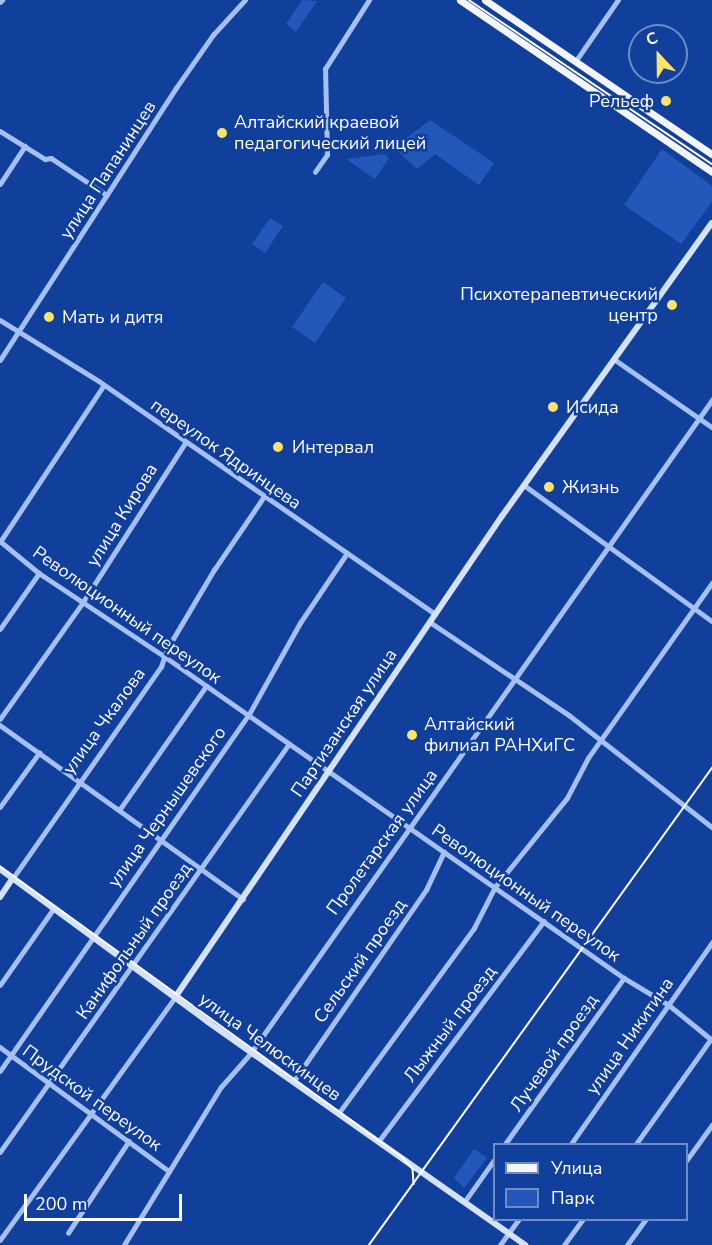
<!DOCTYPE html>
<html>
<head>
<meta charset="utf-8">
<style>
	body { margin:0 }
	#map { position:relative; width:712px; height:1245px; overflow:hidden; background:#113f9c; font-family:"Nunito Sans",sans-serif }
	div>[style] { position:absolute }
	.green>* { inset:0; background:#2358ba }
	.street>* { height:4.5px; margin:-2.25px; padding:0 2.25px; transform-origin:2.25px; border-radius:2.25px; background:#a5c0f4 }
	.secondary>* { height:6px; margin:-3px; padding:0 3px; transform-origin:3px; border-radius:3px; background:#d5e2fd }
	.primary>* { height:7px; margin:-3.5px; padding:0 3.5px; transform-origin:3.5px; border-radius:3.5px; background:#f3f6ff }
	.tram>* { height:1.5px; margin:-0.75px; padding:0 0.75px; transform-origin:0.75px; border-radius:0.75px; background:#fff }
	.dots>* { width:16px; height:16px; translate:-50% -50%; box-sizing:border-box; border:3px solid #113f9c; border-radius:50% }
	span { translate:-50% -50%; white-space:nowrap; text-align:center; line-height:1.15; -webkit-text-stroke:5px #113f9c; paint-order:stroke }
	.poi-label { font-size:18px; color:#fff }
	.right { translate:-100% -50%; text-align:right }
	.left { translate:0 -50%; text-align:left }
	.street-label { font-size:18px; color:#fff }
	.legend { position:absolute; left:493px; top:1143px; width:195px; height:78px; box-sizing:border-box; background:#113f9c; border:2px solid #708cc4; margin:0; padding:8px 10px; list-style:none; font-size:18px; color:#fff }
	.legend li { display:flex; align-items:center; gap:12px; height:30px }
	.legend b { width:30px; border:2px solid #708cc4 }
	.north { position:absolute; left:628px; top:24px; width:60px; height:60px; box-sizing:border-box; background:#113f9c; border:2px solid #708cc4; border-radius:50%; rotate:338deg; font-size:16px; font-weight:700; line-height:24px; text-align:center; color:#fff }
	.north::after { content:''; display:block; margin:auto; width:21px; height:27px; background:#ffe469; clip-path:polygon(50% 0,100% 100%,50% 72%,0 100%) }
	.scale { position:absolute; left:24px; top:1194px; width:158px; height:27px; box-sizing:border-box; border:3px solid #fff; border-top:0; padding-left:8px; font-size:18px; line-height:21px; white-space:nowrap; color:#fff; -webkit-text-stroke:4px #113f9c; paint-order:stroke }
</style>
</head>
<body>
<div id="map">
	<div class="green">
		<i style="clip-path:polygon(302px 0,317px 1px,296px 32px,286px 24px)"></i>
		<i style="clip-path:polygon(430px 120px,494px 163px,479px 185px,435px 154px,417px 169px,396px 150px,401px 142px)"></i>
		<i style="clip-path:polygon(662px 149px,712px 186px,712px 202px,681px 244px,624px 205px)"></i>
		<i style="clip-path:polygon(384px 154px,389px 158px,375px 179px,346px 159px)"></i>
		<i style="clip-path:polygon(270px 218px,283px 226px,265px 253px,252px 244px)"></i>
		<i style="clip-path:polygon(323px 282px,346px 298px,315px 343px,292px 327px)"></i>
		<i style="clip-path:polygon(474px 1149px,487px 1158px,464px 1188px,454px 1178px)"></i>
	</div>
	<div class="street">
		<i style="left:0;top:2px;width:3px;rotate:-45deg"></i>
		<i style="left:575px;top:62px;width:75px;rotate:-55.3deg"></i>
		<i style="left:0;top:131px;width:53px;rotate:31.9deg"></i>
		<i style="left:45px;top:159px;width:6px;rotate:-9deg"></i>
		<i style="left:51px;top:158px;width:67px;rotate:33.5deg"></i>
		<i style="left:315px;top:172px;width:21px;rotate:-55deg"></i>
		<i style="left:327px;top:155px;width:86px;rotate:-91.3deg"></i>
		<i style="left:325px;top:69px;width:82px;rotate:-57.5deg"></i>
		<i style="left:0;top:184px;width:45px;rotate:-56.7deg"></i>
		<i style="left:0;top:320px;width:116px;rotate:31.6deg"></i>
		<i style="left:99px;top:381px;width:409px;rotate:34.7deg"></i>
		<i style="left:614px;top:359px;width:119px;rotate:34.8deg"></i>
		<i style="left:0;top:360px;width:324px;rotate:-57.1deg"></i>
		<i style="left:176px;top:88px;width:65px;rotate:-55.1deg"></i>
		<i style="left:213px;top:35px;width:47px;rotate:-47.6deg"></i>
		<i style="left:524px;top:485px;width:232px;rotate:35.9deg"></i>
		<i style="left:0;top:541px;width:50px;rotate:39.4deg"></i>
		<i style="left:39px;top:573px;width:150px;rotate:33.6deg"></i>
		<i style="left:164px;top:656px;width:562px;rotate:34.99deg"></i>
		<i style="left:624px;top:978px;width:52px;rotate:31deg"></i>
		<i style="left:669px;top:1005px;width:55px;rotate:39.1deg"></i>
		<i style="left:0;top:542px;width:188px;rotate:-56.5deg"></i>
		<i style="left:430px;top:622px;width:167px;rotate:33.8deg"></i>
		<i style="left:569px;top:715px;width:182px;rotate:38.1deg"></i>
		<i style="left:0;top:629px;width:68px;rotate:-55.1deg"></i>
		<i style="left:0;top:719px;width:143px;rotate:-54.6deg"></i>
		<i style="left:83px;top:602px;width:189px;rotate:-57.3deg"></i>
		<i style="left:0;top:725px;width:299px;rotate:35.6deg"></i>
		<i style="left:0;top:807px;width:67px;rotate:-54.2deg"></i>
		<i style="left:120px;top:809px;width:150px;rotate:-55deg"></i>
		<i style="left:13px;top:878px;width:258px;rotate:-55deg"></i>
		<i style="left:161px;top:667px;width:19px;rotate:-72deg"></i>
		<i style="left:167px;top:649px;width:92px;rotate:-59.3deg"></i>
		<i style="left:214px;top:570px;width:87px;rotate:-55.8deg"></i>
		<i style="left:0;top:985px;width:94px;rotate:-55deg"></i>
		<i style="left:0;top:1047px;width:210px;rotate:36.3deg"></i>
		<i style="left:0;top:1071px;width:433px;rotate:-55.1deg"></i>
		<i style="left:248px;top:716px;width:107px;rotate:-60.8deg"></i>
		<i style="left:300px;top:623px;width:84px;rotate:-56.1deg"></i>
		<i style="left:293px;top:1082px;width:234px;rotate:-55.3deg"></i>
		<i style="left:426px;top:890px;width:42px;rotate:-64.7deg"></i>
		<i style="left:338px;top:1114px;width:230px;rotate:-53.8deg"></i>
		<i style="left:474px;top:928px;width:46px;rotate:-62.9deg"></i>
		<i style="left:495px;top:887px;width:114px;rotate:-51deg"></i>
		<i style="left:567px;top:798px;width:45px;rotate:-62.3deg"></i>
		<i style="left:588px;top:758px;width:214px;rotate:-54.7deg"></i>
		<i style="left:378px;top:1142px;width:276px;rotate:-53.1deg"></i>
		<i style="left:505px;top:1144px;width:204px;rotate:-54.4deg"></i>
		<i style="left:571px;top:1144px;width:246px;rotate:-55deg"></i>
		<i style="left:636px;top:1144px;width:129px;rotate:-54.5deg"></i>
		<i style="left:0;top:1152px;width:500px;rotate:-54.7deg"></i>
		<i style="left:686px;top:1161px;width:44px;rotate:-54.2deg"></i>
		<i style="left:465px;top:1201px;width:50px;rotate:-54.7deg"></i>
		<i style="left:68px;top:1233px;width:110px;rotate:-56.5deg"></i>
		<i style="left:0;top:1240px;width:301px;rotate:-54.2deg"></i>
		<i style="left:124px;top:1245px;width:185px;rotate:-58.5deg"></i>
		<i style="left:221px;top:1087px;width:44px;rotate:-48.7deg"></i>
		<i style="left:250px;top:1054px;width:801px;rotate:-54.76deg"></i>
		<i style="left:500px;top:1245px;width:31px;rotate:-54deg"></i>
		<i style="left:564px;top:1245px;width:31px;rotate:-54deg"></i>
		<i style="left:627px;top:1245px;width:31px;rotate:-54deg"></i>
	</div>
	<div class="secondary">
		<i style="left:0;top:869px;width:258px;rotate:36.3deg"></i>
		<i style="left:208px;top:1022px;width:388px;rotate:35.1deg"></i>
		<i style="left:0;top:897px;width:23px;rotate:-56deg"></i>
		<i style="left:176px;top:996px;width:580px;rotate:-55.82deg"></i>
		<i style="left:502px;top:516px;width:360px;rotate:-54.4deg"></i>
	</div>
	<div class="primary">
		<i style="left:460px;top:0;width:305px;rotate:34.3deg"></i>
		<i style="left:485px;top:0;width:274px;rotate:34.2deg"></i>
	</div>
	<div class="tram">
		<i style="left:469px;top:0;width:293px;rotate:34deg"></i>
		<i style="left:0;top:866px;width:498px;rotate:35.9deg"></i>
		<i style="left:403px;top:1158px;width:15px;rotate:48deg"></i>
		<i style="left:413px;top:1169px;width:15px;rotate:86deg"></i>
		<i style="left:369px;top:1245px;width:588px;rotate:-54.28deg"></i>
	</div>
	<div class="dots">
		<i style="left:666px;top:101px;background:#ffe469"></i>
		<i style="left:222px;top:133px;background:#ffe469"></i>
		<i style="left:672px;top:305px;background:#ffe469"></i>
		<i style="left:49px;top:317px;background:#ffe469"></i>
		<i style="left:553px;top:407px;background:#ffe469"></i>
		<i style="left:278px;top:447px;background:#ffe469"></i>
		<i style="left:549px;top:487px;background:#ffe469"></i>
		<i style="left:412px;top:735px;background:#ffe469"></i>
	</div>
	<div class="poi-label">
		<span class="right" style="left:654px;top:101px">Рельеф</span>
		<span class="left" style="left:234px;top:133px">Алтайский краевой<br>педагогический лицей</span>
		<span class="right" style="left:658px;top:305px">Психотерапевтический<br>центр</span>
		<span class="left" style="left:62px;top:317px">Мать и дитя</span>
		<span class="left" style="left:566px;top:407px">Исида</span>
		<span class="left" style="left:292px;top:447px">Интервал</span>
		<span class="left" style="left:562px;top:487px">Жизнь</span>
		<span class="left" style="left:424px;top:735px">Алтайский<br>филиал РАНХиГС</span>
	</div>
	<div class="street-label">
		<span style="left:108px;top:170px;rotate:-57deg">улица Папанинцев</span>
		<span style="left:226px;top:454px;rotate:35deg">переулок Ядринцева</span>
		<span style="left:122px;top:515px;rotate:-58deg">улица Кирова</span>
		<span style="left:127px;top:615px;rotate:35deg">Революционный переулок</span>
		<span style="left:104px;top:721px;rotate:-54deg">улица Чкалова</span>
		<span style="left:344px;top:723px;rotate:-56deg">Партизанская улица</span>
		<span style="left:167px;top:807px;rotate:-55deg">улица Чернышевского</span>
		<span style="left:382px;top:842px;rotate:-54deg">Пролетарская улица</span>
		<span style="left:526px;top:893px;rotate:35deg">Революционный переулок</span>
		<span style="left:134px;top:941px;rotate:-55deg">Канифольный проезд</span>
		<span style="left:360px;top:961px;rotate:-55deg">Сельский проезд</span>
		<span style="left:450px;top:1024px;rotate:-53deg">Лыжный проезд</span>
		<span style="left:630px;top:1036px;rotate:-55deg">улица Никитина</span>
		<span style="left:270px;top:1047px;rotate:36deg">улица Челюскинцев</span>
		<span style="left:554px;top:1053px;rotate:-55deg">Лучевой проезд</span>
		<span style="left:92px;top:1098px;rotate:36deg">Прудской переулок</span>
	</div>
	<ul class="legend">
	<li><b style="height:8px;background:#f3f6ff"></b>Улица</li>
	<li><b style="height:16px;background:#2358ba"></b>Парк</li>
	</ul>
	<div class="north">С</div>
	<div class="scale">200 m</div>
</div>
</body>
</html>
